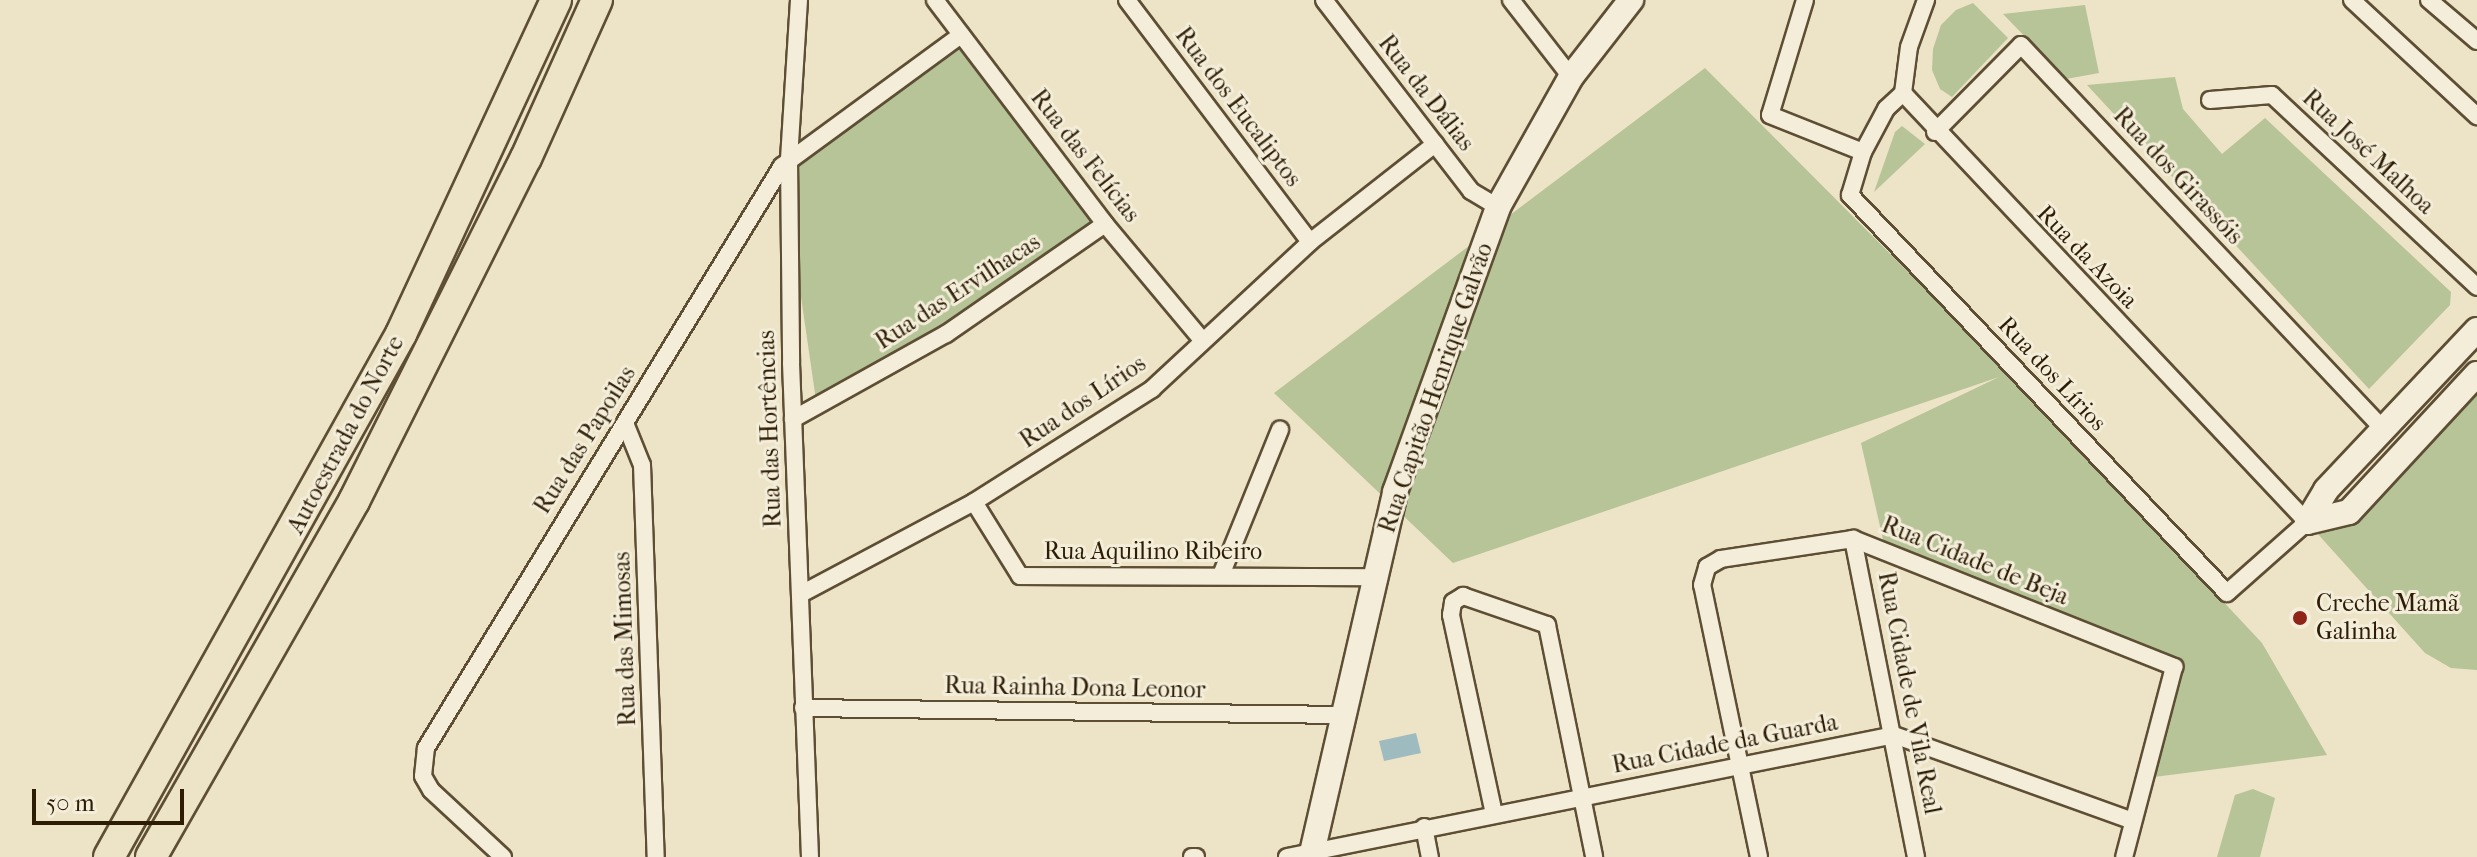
<!DOCTYPE html>
<html>
<head>
<meta charset="utf-8">
<style>
	body { margin:0 }
	#map { position:relative; width:2477px; height:857px; overflow:hidden; background:#ede3c6; font-family:"IM FELL French Canon",serif }
	div>[style] { position:absolute }
	.green>* { inset:0; background:#b6c497 }
	.water>* { inset:0; background:#9ebbbf }
	.roads { filter:drop-shadow(2px 0 #5d4e34) drop-shadow(-2px 0 #5d4e34) drop-shadow(0 2px #5d4e34) drop-shadow(0 -2px #5d4e34) }
	.street>* { height:16px; margin:-8px; padding:0 8px; transform-origin:8px; border-radius:8px; background:#f3edda }
	.secondary>* { height:24px; margin:-12px; padding:0 12px; transform-origin:12px; border-radius:12px; background:#f3edda }
	.highway>* { height:30px; margin:-15px; padding:0 15px; transform-origin:15px; border-radius:15px; background:#ede3c6 }
	.dots>* { width:22px; height:22px; translate:-50% -50%; box-sizing:border-box; border:4px solid #f3edda; border-radius:50% }
	span { translate:-50% -50%; white-space:nowrap; text-align:center; line-height:1.15; -webkit-text-stroke:6px #f3edda; paint-order:stroke }
	.street-label { font-size:24px; color:#2d1d04 }
	.poi-label { font-size:24px; color:#2d1d04 }
	.left { translate:0 -50%; text-align:left }
	.scale { position:absolute; left:32px; top:789px; width:152px; height:36px; box-sizing:border-box; border:4px solid #2d1d04; border-top:0; padding-left:10px; font-size:24px; line-height:28px; white-space:nowrap; color:#2d1d04; -webkit-text-stroke:6px #f3edda; paint-order:stroke }
</style>
</head>
<body>
<div id="map">
	<div class="green">
		<i style="clip-path:polygon(1973px 3px,2008px 38px,1952px 97px,1940px 89px,1932px 70px,1933px 49px,1941px 25px,1956px 10px)"></i>
		<i style="clip-path:polygon(2085px 5px,2099px 73px,2066px 79px,2003px 14px)"></i>
		<i style="clip-path:polygon(965px 45px,1105px 224px,817px 407px,782px 166px)"></i>
		<i style="clip-path:polygon(1705px 68px,2009px 373px,2262px 643px,2327px 755px,2146px 778px,2174px 666px,1885px 548px,1861px 443px,1999px 377px,1453px 563px,1274px 393px)"></i>
		<i style="clip-path:polygon(2175px 77px,2183px 109px,2222px 154px,2265px 118px,2451px 292px,2450px 305px,2369px 389px,2087px 85px)"></i>
		<i style="clip-path:polygon(1902px 126px,1925px 144px,1874px 192px,1895px 132px)"></i>
		<i style="clip-path:polygon(2477px 374px,2477px 670px,2451px 668px,2425px 653px,2307px 522px,2349px 512px)"></i>
		<i style="clip-path:polygon(2253px 789px,2275px 798px,2260px 857px,2217px 857px,2235px 795px)"></i>
	</div>
	<div class="water">
		<i style="clip-path:polygon(1416px 733px,1421px 753px,1384px 761px,1379px 741px)"></i>
	</div>
	<div class="roads">
		<div class="street">
			<i style="left:799px;top:0;width:159px;rotate:93.6deg"></i>
			<i style="left:789px;top:159px;width:204px;rotate:89.4deg"></i>
			<i style="left:791px;top:363px;width:494px;rotate:87.8deg"></i>
			<i style="left:935px;top:0;width:281px;rotate:52.8deg"></i>
			<i style="left:1105px;top:224px;width:150px;rotate:50.1deg"></i>
			<i style="left:1127px;top:0;width:303px;rotate:52.9deg"></i>
			<i style="left:1324px;top:0;width:241px;rotate:52.4deg"></i>
			<i style="left:1471px;top:191px;width:31px;rotate:31deg"></i>
			<i style="left:1511px;top:0;width:98px;rotate:52.1deg"></i>
			<i style="left:1805px;top:0;width:120px;rotate:106.9deg"></i>
			<i style="left:1770px;top:115px;width:100px;rotate:21.7deg"></i>
			<i style="left:2352px;top:0;width:171px;rotate:42.9deg"></i>
			<i style="left:2429px;top:0;width:63px;rotate:40.5deg"></i>
			<i style="left:1903px;top:93px;width:23px;rotate:137deg"></i>
			<i style="left:1886px;top:109px;width:49px;rotate:118.1deg"></i>
			<i style="left:1863px;top:152px;width:45px;rotate:106.8deg"></i>
			<i style="left:1850px;top:195px;width:548px;rotate:46.55deg"></i>
			<i style="left:2227px;top:593px;width:107px;rotate:-41.6deg"></i>
			<i style="left:2307px;top:522px;width:589px;rotate:-133.28deg"></i>
			<i style="left:1903px;top:93px;width:46px;rotate:-82.6deg"></i>
			<i style="left:1909px;top:47px;width:50px;rotate:-70.1deg"></i>
			<i style="left:2210px;top:100px;width:62px;rotate:-4.6deg"></i>
			<i style="left:2272px;top:95px;width:281px;rotate:43.1deg"></i>
			<i style="left:1935px;top:132px;width:122px;rotate:-45.3deg"></i>
			<i style="left:2021px;top:45px;width:529px;rotate:46.68deg"></i>
			<i style="left:793px;top:419px;width:175px;rotate:-29.1deg"></i>
			<i style="left:946px;top:334px;width:193px;rotate:-34.7deg"></i>
			<i style="left:625px;top:423px;width:45px;rotate:68deg"></i>
			<i style="left:642px;top:465px;width:392px;rotate:88deg"></i>
			<i style="left:974px;top:502px;width:87px;rotate:58.1deg"></i>
			<i style="left:1020px;top:576px;width:354px;rotate:0.2deg"></i>
			<i style="left:1853px;top:539px;width:324px;rotate:78.8deg"></i>
			<i style="left:1221px;top:575px;width:157px;rotate:-67.9deg"></i>
			<i style="left:801px;top:594px;width:196px;rotate:-28deg"></i>
			<i style="left:974px;top:502px;width:211px;rotate:-32.4deg"></i>
			<i style="left:1152px;top:389px;width:216px;rotate:-42.9deg"></i>
			<i style="left:1310px;top:242px;width:159px;rotate:-38.1deg"></i>
			<i style="left:803px;top:708px;width:543px;rotate:0.74deg"></i>
			<i style="left:1494px;top:814px;width:204px;rotate:-102.2deg"></i>
			<i style="left:1451px;top:615px;width:13px;rotate:-81deg"></i>
			<i style="left:1453px;top:602px;width:12px;rotate:-31deg"></i>
			<i style="left:1463px;top:596px;width:89px;rotate:19deg"></i>
			<i style="left:1547px;top:625px;width:237px;rotate:78.5deg"></i>
			<i style="left:1424px;top:827px;width:31px;rotate:79deg"></i>
			<i style="left:503px;top:857px;width:98px;rotate:-137.1deg"></i>
			<i style="left:431px;top:790px;width:16px;rotate:-120deg"></i>
			<i style="left:423px;top:776px;width:28px;rotate:-84deg"></i>
			<i style="left:426px;top:748px;width:682px;rotate:-58.55deg"></i>
			<i style="left:782px;top:166px;width:222px;rotate:-36.2deg"></i>
			<i style="left:1192px;top:857px;width:4px"></i>
			<i style="left:1287px;top:857px;width:619px;rotate:-11.36deg"></i>
			<i style="left:1894px;top:735px;width:254px;rotate:19.8deg"></i>
			<i style="left:1759px;top:857px;width:278px;rotate:-101.8deg"></i>
			<i style="left:1702px;top:585px;width:19px;rotate:-74deg"></i>
			<i style="left:1707px;top:567px;width:16px;rotate:-30deg"></i>
			<i style="left:1721px;top:559px;width:134px;rotate:-8.6deg"></i>
			<i style="left:1853px;top:539px;width:346px;rotate:21.7deg"></i>
			<i style="left:2174px;top:667px;width:196px;rotate:104.7deg"></i>
		</div>
		<div class="secondary">
			<i style="left:2307px;top:522px;width:37px;rotate:-59deg"></i>
			<i style="left:2326px;top:490px;width:220px;rotate:-46.7deg"></i>
			<i style="left:2307px;top:522px;width:43px;rotate:-13.4deg"></i>
			<i style="left:2349px;top:512px;width:188px;rotate:-47.2deg"></i>
			<i style="left:1311px;top:857px;width:375px;rotate:-77deg"></i>
			<i style="left:1395px;top:492px;width:303px;rotate:-70.1deg"></i>
			<i style="left:1498px;top:207px;width:149px;rotate:-60.7deg"></i>
			<i style="left:1571px;top:77px;width:98px;rotate:-52.1deg"></i>
		</div>
		<div class="highway">
			<i style="left:109px;top:857px;width:599px;rotate:-60.82deg"></i>
			<i style="left:401px;top:334px;width:368px;rotate:-65.1deg"></i>
			<i style="left:151px;top:857px;width:410px;rotate:-60.3deg"></i>
			<i style="left:354px;top:501px;width:384px;rotate:-63.4deg"></i>
			<i style="left:526px;top:158px;width:173px;rotate:-65.8deg"></i>
		</div>
	</div>
	<div class="dots">
		<i style="left:2300px;top:618px;background:#8f2418"></i>
	</div>
	<div class="street-label">
		<span style="left:1426px;top:93px;rotate:52deg">Rua da Dálias</span>
		<span style="left:1238px;top:107px;rotate:53deg">Rua dos Eucaliptos</span>
		<span style="left:2368px;top:152px;rotate:43deg">Rua José Malhoa</span>
		<span style="left:1085px;top:156px;rotate:52deg">Rua das Felícias</span>
		<span style="left:2178px;top:176px;rotate:47deg">Rua dos Girassóis</span>
		<span style="left:2087px;top:257px;rotate:46deg">Rua da Azoia</span>
		<span style="left:958px;top:292px;rotate:-33deg">Rua das Ervilhacas</span>
		<span style="left:2052px;top:374px;rotate:47deg">Rua dos Lírios</span>
		<span style="left:1436px;top:388px;rotate:-71deg">Rua Capitão Henrique Galvão</span>
		<span style="left:1083px;top:402px;rotate:-34deg">Rua dos Lírios</span>
		<span style="left:770px;top:429px;rotate:-92deg">Rua das Hortências</span>
		<span style="left:346px;top:435px;rotate:-62deg">Autoestrada do Norte</span>
		<span style="left:585px;top:440px;rotate:-58deg">Rua das Papoilas</span>
		<span style="left:1153px;top:552px">Rua Aquilino Ribeiro</span>
		<span style="left:1975px;top:561px;rotate:22deg">Rua Cidade de Beja</span>
		<span style="left:625px;top:639px;rotate:-92deg">Rua das Mimosas</span>
		<span style="left:1075px;top:688px;rotate:1deg">Rua Rainha Dona Leonor</span>
		<span style="left:1909px;top:693px;rotate:79deg">Rua Cidade de Vila Real</span>
		<span style="left:1725px;top:744px;rotate:-11deg">Rua Cidade da Guarda</span>
	</div>
	<div class="poi-label">
		<span class="left" style="left:2316px;top:618px">Creche Mamã<br>Galinha</span>
	</div>
	<div class="scale">50 m</div>
</div>
</body>
</html>
